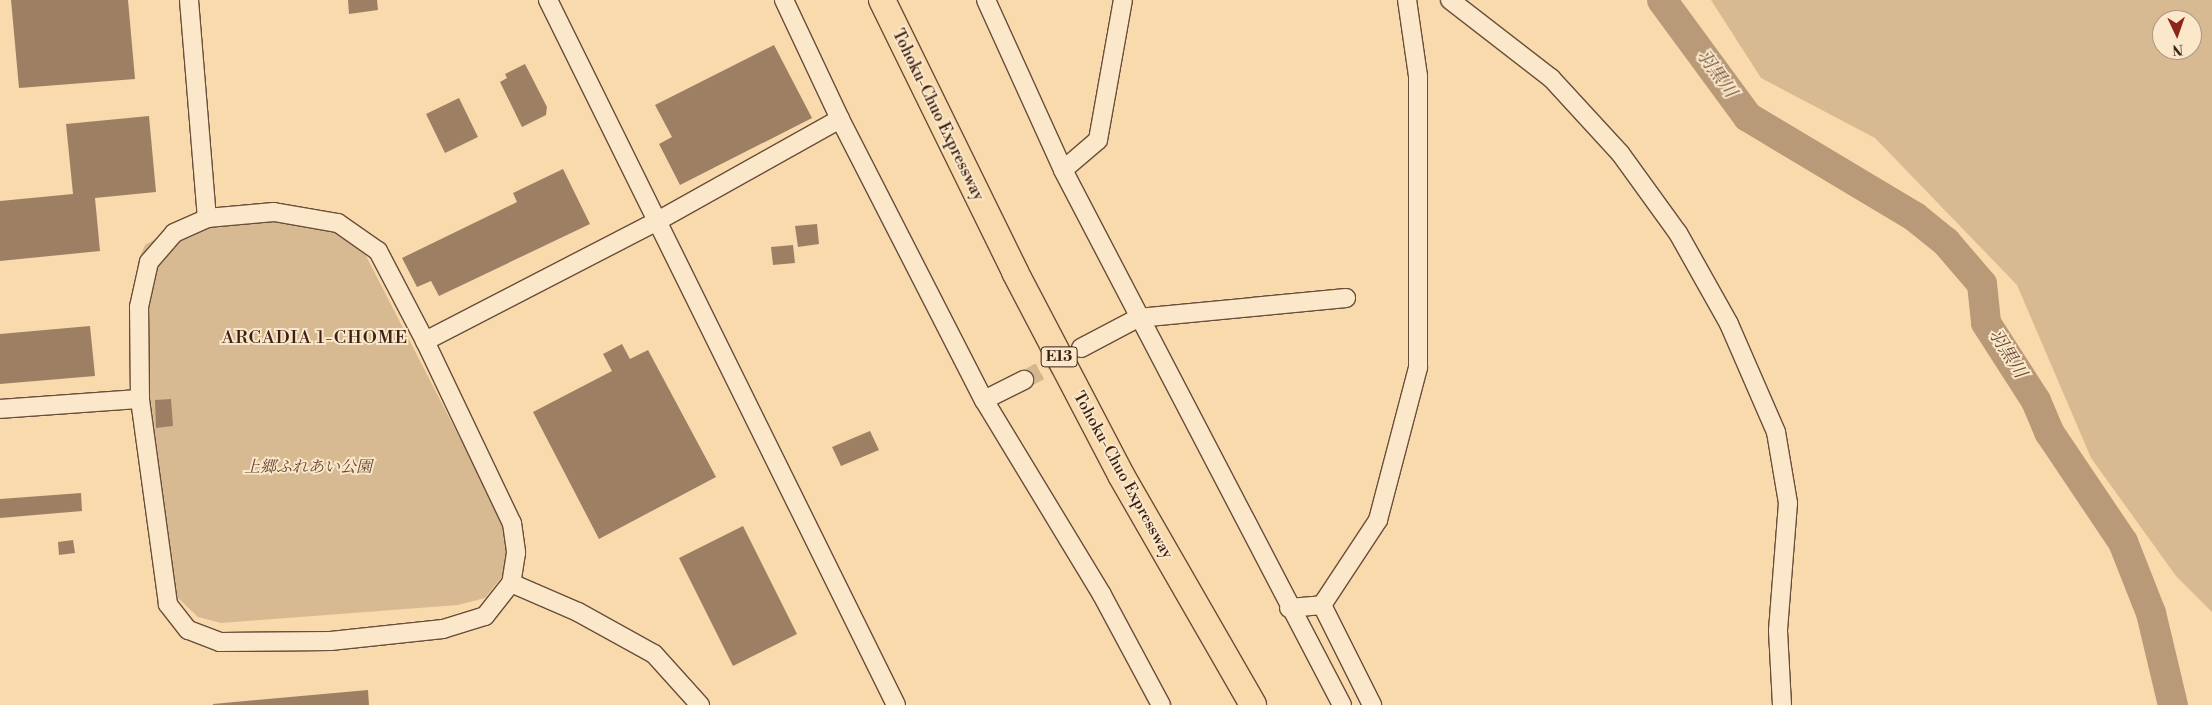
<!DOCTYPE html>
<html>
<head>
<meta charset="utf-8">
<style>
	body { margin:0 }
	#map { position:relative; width:2212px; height:705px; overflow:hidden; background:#f9daac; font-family:"Libre Bodoni","Noto Serif JP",serif }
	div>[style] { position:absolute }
	.green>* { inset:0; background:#d8ba92 }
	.river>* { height:30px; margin:-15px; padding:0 15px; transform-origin:15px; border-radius:15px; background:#b89a79 }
	.building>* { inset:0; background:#9d8064 }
	.minor-tunnel>* { height:18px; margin-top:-9px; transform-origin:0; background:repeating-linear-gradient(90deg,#d3b58e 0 18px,transparent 0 27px) }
	.roads { filter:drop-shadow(1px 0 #694e3b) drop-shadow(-1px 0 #694e3b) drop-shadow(0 1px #694e3b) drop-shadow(0 -1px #694e3b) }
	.minor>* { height:18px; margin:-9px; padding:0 9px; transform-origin:9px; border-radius:9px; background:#fbe7c9 }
	.highway>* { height:26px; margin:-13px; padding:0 13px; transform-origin:13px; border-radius:13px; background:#f9daac }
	span { translate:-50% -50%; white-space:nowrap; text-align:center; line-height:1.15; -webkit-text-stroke:4px #fbe7c9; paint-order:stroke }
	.shield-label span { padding:1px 4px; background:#fbe7c9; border:1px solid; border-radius:4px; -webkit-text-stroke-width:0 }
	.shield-label { font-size:15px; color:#391f15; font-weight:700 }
	.street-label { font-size:16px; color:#391f15 }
	.park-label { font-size:16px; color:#614634; font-style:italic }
	.water-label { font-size:18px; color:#654a38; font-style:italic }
	.neighbourhood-label { font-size:18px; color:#391f15; letter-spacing:1px }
	.north { position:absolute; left:2152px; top:10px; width:50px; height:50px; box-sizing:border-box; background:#fbe7c9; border:1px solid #ad9781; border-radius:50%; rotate:177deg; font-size:14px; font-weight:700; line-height:20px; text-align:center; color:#391f15 }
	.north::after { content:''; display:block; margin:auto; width:18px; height:22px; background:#8f2418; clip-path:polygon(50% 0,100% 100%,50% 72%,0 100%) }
</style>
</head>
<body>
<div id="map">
	<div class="green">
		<i style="clip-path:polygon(evenodd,1711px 0,2212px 0,2212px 612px,2176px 576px,2091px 458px,2017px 285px,1875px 138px,1761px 78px,1711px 0,2162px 20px,2192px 20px,2192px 50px,2162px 50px,2162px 20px)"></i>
		<i style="clip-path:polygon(294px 206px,335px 213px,363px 250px,504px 524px,508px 549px,504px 574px,485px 598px,458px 605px,221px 623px,198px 617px,177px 597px,171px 581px,136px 284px,138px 261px,145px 245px,194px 217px)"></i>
	</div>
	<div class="river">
		<i style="left:1662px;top:0;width:145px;rotate:53.7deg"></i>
		<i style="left:1748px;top:117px;width:195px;rotate:30.9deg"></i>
		<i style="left:1915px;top:217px;width:40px;rotate:39deg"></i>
		<i style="left:1946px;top:242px;width:55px;rotate:49.4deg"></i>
		<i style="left:1982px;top:284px;width:39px;rotate:84deg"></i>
		<i style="left:1986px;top:323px;width:93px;rotate:57.3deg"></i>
		<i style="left:2036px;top:401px;width:34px;rotate:67deg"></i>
		<i style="left:2049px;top:432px;width:133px;rotate:56.1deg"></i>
		<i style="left:2123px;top:542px;width:76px;rotate:68.5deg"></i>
		<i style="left:2151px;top:613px;width:95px;rotate:76.6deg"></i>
	</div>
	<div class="building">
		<i style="clip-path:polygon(11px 0,128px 0,135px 79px,19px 88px)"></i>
		<i style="clip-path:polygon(348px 0,377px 0,378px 10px,349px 14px)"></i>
		<i style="clip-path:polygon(774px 45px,812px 118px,680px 185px,659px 144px,672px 137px,655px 105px)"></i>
		<i style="clip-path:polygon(525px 64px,547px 107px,546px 115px,522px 127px,500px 82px,507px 78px,505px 74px)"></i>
		<i style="clip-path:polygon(459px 98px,478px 137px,445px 153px,426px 114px)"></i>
		<i style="clip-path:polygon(149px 116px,156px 192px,95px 198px,100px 251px,0 261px,0 201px,73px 194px,66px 124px)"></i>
		<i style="clip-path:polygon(563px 169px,590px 224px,439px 296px,431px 281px,417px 287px,402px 258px,517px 202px,513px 193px)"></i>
		<i style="clip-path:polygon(817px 224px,819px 244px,798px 247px,795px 226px)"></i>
		<i style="clip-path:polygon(793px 245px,795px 263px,773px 265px,771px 247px)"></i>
		<i style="clip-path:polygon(90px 326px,95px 376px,0 384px,0 334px)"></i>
		<i style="clip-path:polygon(622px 344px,630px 359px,648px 350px,716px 477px,599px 539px,533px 412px,612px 371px,603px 354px)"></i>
		<i style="clip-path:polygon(171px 399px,173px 426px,156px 428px,155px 400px)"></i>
		<i style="clip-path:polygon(870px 431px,879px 450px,841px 466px,832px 447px)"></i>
		<i style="clip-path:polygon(81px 493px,82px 511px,0 518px,0 499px)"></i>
		<i style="clip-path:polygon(743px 526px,797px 634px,733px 666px,679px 558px)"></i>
		<i style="clip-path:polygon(73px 540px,75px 553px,59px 555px,58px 542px)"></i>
		<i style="clip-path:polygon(368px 690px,369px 705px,213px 705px,213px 704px)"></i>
	</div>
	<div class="minor-tunnel">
		<i style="left:1024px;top:380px;width:51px;rotate:-29.1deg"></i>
	</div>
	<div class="roads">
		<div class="minor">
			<i style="left:189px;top:0;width:219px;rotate:85.3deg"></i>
			<i style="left:548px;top:0;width:786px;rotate:63.73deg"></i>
			<i style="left:784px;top:0;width:132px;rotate:64.8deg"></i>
			<i style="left:840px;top:119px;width:316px;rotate:62.9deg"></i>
			<i style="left:984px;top:400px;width:228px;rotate:58.8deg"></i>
			<i style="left:1102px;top:595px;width:125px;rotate:61.8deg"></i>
			<i style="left:986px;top:0;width:187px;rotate:65.6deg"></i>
			<i style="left:1063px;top:170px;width:603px;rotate:62.46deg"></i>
			<i style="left:1450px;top:0;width:128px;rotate:37.7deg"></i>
			<i style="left:1551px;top:78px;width:102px;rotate:47.4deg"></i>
			<i style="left:1620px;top:153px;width:99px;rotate:54.1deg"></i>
			<i style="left:1678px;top:233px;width:104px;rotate:60.7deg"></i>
			<i style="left:1729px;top:324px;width:118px;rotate:66.5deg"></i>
			<i style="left:1776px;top:432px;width:72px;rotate:80.4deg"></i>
			<i style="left:1788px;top:503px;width:128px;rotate:94.5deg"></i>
			<i style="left:1778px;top:631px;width:74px;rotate:86.9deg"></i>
			<i style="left:1063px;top:170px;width:46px;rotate:-40.6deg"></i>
			<i style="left:1098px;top:140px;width:142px;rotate:-79.9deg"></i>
			<i style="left:274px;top:212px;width:65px;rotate:9.8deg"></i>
			<i style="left:338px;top:223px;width:49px;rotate:35deg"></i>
			<i style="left:378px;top:251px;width:102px;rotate:62.4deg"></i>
			<i style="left:425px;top:341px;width:202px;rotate:64.5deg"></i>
			<i style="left:512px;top:523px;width:30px;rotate:82deg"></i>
			<i style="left:516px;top:553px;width:30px;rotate:99deg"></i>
			<i style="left:511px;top:583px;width:42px;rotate:128.2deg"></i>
			<i style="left:485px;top:616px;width:44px;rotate:162.8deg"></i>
			<i style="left:443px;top:629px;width:113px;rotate:173.9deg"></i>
			<i style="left:331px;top:641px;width:111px;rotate:179.5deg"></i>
			<i style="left:220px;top:642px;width:34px;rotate:-159deg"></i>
			<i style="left:188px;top:630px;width:33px;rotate:-128deg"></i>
			<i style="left:168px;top:604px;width:207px;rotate:-97.8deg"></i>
			<i style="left:140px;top:399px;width:92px;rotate:-90.6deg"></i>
			<i style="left:139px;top:307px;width:46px;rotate:-77.5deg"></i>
			<i style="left:149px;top:262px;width:38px;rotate:-49deg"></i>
			<i style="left:174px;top:233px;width:36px;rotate:-24deg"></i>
			<i style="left:207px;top:218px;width:67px;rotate:-5.1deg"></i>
			<i style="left:425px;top:341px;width:258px;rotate:-27.3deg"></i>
			<i style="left:654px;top:223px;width:213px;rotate:-29.2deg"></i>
			<i style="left:1081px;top:348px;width:64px;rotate:-27.8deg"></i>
			<i style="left:1138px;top:318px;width:209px;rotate:-5.5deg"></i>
			<i style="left:984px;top:400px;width:45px;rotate:-26.6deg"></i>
			<i style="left:0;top:409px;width:140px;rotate:-4.1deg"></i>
			<i style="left:511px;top:583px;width:73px;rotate:23.4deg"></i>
			<i style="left:578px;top:612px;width:87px;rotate:28.9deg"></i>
			<i style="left:654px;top:654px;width:69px;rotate:48deg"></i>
			<i style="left:1322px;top:605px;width:112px;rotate:63.4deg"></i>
			<i style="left:1289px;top:608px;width:33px;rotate:-5deg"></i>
			<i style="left:1322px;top:605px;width:102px;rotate:-56.6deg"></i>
			<i style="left:1378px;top:520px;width:157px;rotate:-75.3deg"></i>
			<i style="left:1418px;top:368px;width:292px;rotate:-90deg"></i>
			<i style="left:1418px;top:76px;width:77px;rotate:-98.2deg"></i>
		</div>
		<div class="highway">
			<i style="left:882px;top:0;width:303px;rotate:63.9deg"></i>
			<i style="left:1015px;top:272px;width:229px;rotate:62.4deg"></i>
			<i style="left:1121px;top:475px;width:265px;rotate:60.1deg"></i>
		</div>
	</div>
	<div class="shield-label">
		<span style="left:1059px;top:357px">E13</span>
	</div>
	<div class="street-label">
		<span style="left:938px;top:115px;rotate:64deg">Tohoku-Chuo Expressway</span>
		<span style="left:1123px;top:475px;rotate:61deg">Tohoku-Chuo Expressway</span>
	</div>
	<div class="park-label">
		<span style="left:308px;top:467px">上郷ふれあい公園</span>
	</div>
	<div class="water-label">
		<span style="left:1716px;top:74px;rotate:54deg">羽黒川</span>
		<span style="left:2007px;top:354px;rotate:58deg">羽黒川</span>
	</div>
	<div class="neighbourhood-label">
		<span style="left:315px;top:338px">ARCADIA 1-CHOME</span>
	</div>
	<div class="north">N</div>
</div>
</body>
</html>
